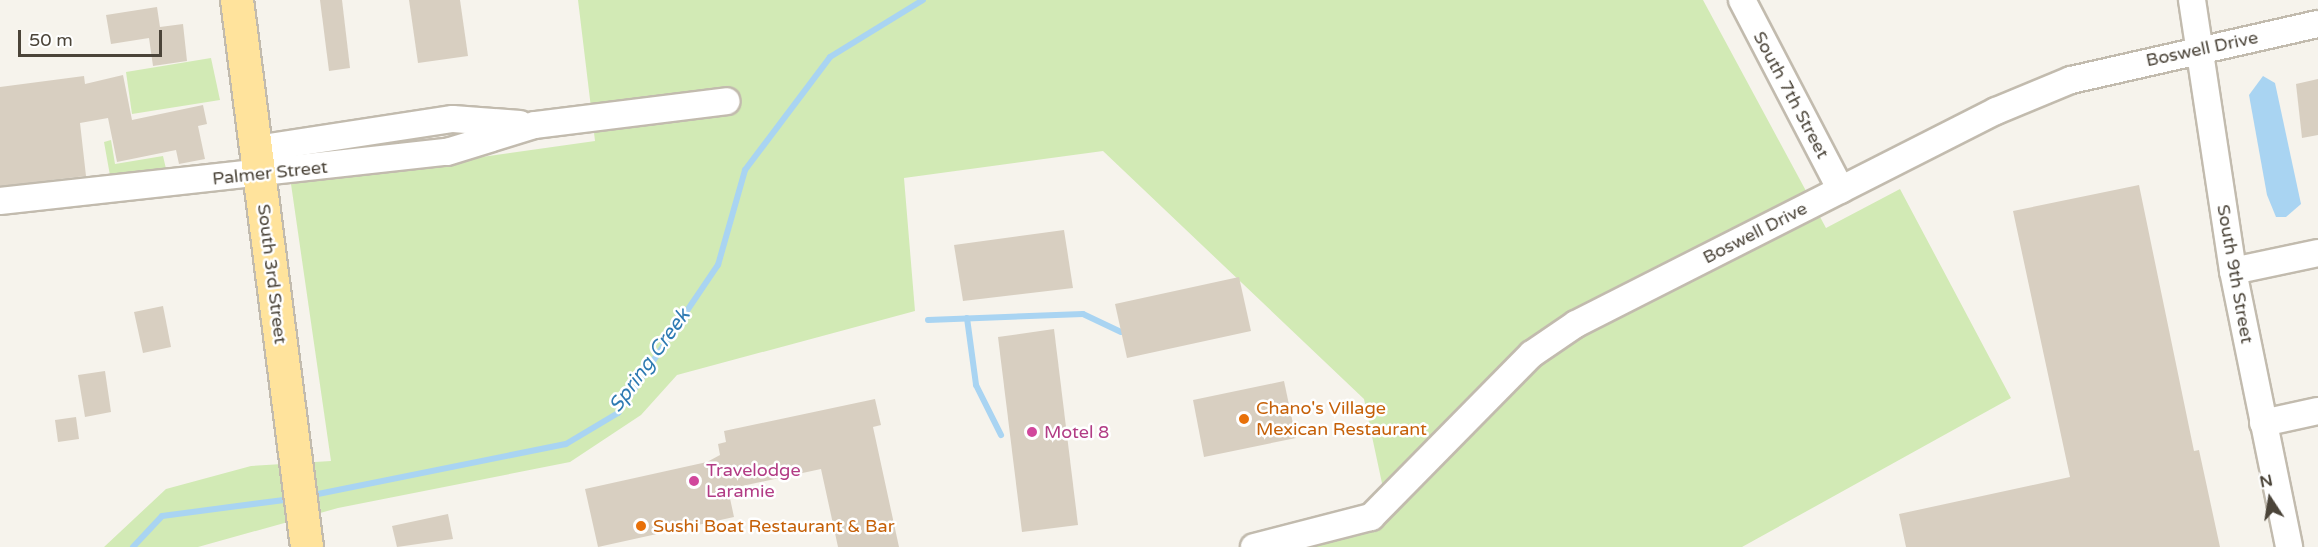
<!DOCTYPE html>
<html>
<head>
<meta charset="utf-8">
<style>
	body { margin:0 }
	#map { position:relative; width:2318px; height:547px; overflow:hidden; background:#f6f3ec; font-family:"Varela Round",sans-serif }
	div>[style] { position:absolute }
	.green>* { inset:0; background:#d2eab5 }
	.water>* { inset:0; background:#a9d4f2 }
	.stream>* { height:6px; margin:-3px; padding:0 3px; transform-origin:3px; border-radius:3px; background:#a9d4f2 }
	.building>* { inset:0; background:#d8cfc1 }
	.roads { filter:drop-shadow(2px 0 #c2bbae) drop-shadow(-2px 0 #c2bbae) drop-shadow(0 2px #c2bbae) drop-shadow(0 -2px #c2bbae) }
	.minor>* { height:26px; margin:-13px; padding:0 13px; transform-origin:13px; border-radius:13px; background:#fff }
	.major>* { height:32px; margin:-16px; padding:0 16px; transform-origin:16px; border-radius:16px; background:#ffe39c }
	.dots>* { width:16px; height:16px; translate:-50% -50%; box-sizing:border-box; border:3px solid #fff; border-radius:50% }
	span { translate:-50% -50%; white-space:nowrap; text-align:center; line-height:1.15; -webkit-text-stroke:5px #fff; paint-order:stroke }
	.street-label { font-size:18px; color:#4b4439 }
	.food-label { font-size:18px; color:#c56008 }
	.left { translate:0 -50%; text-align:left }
	.hotel-label { font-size:18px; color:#b23c85 }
	.water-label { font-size:20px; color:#2e7ab2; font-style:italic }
	.north { position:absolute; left:2240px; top:469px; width:60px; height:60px; -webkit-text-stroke:4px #fff; paint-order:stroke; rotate:348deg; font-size:16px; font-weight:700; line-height:24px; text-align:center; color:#4b4439 }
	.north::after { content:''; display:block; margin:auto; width:21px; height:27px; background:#4b4439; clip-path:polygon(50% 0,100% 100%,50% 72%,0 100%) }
	.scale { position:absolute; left:18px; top:30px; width:144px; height:27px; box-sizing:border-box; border:3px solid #4b4439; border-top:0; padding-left:8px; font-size:18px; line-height:21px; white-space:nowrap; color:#4b4439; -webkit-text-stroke:4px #fff; paint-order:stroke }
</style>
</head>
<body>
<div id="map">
	<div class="green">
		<i style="clip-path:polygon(578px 0,1703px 0,1826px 228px,1900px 189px,2011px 398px,1742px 547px,1254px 547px,1386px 502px,1364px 399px,1103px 151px,904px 178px,915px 311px,677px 375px,641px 415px,570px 462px,338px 508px,198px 547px,104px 547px,166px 489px,251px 466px,331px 461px,291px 184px,595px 141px)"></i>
		<i style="clip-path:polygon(211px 58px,220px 100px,132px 114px,126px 72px)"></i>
		<i style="clip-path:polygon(111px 140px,115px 164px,163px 156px,167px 173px,111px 181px,104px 142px)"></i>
	</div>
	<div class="water">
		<i style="clip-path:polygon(2263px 76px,2275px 83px,2301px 204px,2286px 217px,2276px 217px,2267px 195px,2249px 95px)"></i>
	</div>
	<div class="stream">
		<i style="left:967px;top:318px;width:68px;rotate:82.3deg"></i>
		<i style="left:976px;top:385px;width:56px;rotate:63.4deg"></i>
		<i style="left:928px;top:320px;width:155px;rotate:-2.2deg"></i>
		<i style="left:1083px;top:314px;width:42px;rotate:25.3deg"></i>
		<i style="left:308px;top:496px;width:263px;rotate:-11.4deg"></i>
		<i style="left:566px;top:444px;width:61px;rotate:-30.8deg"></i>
		<i style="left:618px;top:413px;width:179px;rotate:-56deg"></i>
		<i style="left:718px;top:265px;width:99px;rotate:-74.1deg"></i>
		<i style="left:745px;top:170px;width:141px;rotate:-53deg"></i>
		<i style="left:830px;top:57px;width:109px;rotate:-31.5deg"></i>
		<i style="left:133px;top:547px;width:42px;rotate:-46.9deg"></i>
		<i style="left:162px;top:516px;width:131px;rotate:-7.5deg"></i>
	</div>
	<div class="building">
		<i style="clip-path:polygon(320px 0,342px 0,350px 68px,329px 71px)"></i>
		<i style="clip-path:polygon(409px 0,460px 0,468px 56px,418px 63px)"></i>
		<i style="clip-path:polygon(157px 7px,160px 27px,183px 24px,187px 61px,153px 66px,149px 38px,111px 44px,106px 15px)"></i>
		<i style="clip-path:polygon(123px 75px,132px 120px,203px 105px,207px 124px,198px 126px,205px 159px,179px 164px,176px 150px,117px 162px,108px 118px,80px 123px,86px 176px,0 186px,0 87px,84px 76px,85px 84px)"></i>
		<i style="clip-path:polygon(2318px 79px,2318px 135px,2302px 138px,2296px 84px)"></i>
		<i style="clip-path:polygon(2139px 185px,2194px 451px,2199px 450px,2220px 547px,1906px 547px,1899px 514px,2070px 477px,2013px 211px)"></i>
		<i style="clip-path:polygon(1064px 230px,1073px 288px,963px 301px,954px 245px)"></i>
		<i style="clip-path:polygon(1239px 277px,1251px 331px,1127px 358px,1115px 304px)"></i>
		<i style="clip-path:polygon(163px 306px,171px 347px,143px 353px,134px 312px)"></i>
		<i style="clip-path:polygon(1054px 329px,1078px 525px,1022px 532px,998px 337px)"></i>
		<i style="clip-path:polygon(105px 371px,111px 412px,85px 417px,78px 375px)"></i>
		<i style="clip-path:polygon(1284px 381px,1296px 438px,1204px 457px,1193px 400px)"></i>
		<i style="clip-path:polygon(875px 399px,881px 425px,873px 427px,899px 547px,838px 547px,821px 469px,728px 489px,734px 517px,598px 547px,585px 489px,707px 462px,720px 455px,718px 444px,726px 442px,724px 431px)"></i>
		<i style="clip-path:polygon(76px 417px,79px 439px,58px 442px,55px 420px)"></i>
		<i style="clip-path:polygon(448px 514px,453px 539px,397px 547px,392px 526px)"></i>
	</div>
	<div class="roads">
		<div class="minor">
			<i style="left:1742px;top:0;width:214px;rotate:62.5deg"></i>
			<i style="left:2192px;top:0;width:274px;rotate:81.4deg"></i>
			<i style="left:2233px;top:271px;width:282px;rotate:78.5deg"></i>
			<i style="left:256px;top:149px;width:199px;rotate:-8.7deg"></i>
			<i style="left:453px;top:119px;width:67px;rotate:4.3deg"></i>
			<i style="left:0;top:201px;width:450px;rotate:-6.3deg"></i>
			<i style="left:447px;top:152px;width:92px;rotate:-17.1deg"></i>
			<i style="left:535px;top:125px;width:193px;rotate:-7.1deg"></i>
			<i style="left:2233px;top:271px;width:87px;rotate:-12deg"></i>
			<i style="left:2263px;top:423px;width:56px;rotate:-12.3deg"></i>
			<i style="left:1254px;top:547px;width:121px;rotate:-14.4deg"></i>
			<i style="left:1371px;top:517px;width:229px;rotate:-45.4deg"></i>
			<i style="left:1532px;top:354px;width:53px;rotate:-34.3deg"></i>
			<i style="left:1576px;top:324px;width:471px;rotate:-26.9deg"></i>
			<i style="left:1996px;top:111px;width:81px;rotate:-22.5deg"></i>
			<i style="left:2071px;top:80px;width:253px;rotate:-12.8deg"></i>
		</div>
		<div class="major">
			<i style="left:237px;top:0;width:551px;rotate:82.71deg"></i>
		</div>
	</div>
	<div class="dots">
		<i style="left:1244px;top:419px;background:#e8710a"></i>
		<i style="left:1032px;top:432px;background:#d1479c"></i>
		<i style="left:694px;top:481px;background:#d1479c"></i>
		<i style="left:641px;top:526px;background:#e8710a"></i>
	</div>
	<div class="street-label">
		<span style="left:2202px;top:49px;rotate:-12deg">Boswell Drive</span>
		<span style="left:1791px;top:95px;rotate:62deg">South 7th Street</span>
		<span style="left:270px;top:173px;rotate:-6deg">Palmer Street</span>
		<span style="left:1755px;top:233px;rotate:-27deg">Boswell Drive</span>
		<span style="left:272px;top:274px;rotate:83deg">South 3rd Street</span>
		<span style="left:2235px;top:274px;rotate:80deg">South 9th Street</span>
	</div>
	<div class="food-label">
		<span class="left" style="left:1256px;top:419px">Chano's Village<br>Mexican Restaurant</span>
		<span class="left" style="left:653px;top:526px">Sushi Boat Restaurant &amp; Bar</span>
	</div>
	<div class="hotel-label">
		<span class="left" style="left:1044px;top:432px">Motel 8</span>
		<span class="left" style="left:706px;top:481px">Travelodge<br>Laramie</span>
	</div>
	<div class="water-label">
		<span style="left:650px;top:361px;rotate:-54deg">Spring Creek</span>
	</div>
	<div class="north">N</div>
	<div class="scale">50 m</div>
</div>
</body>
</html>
